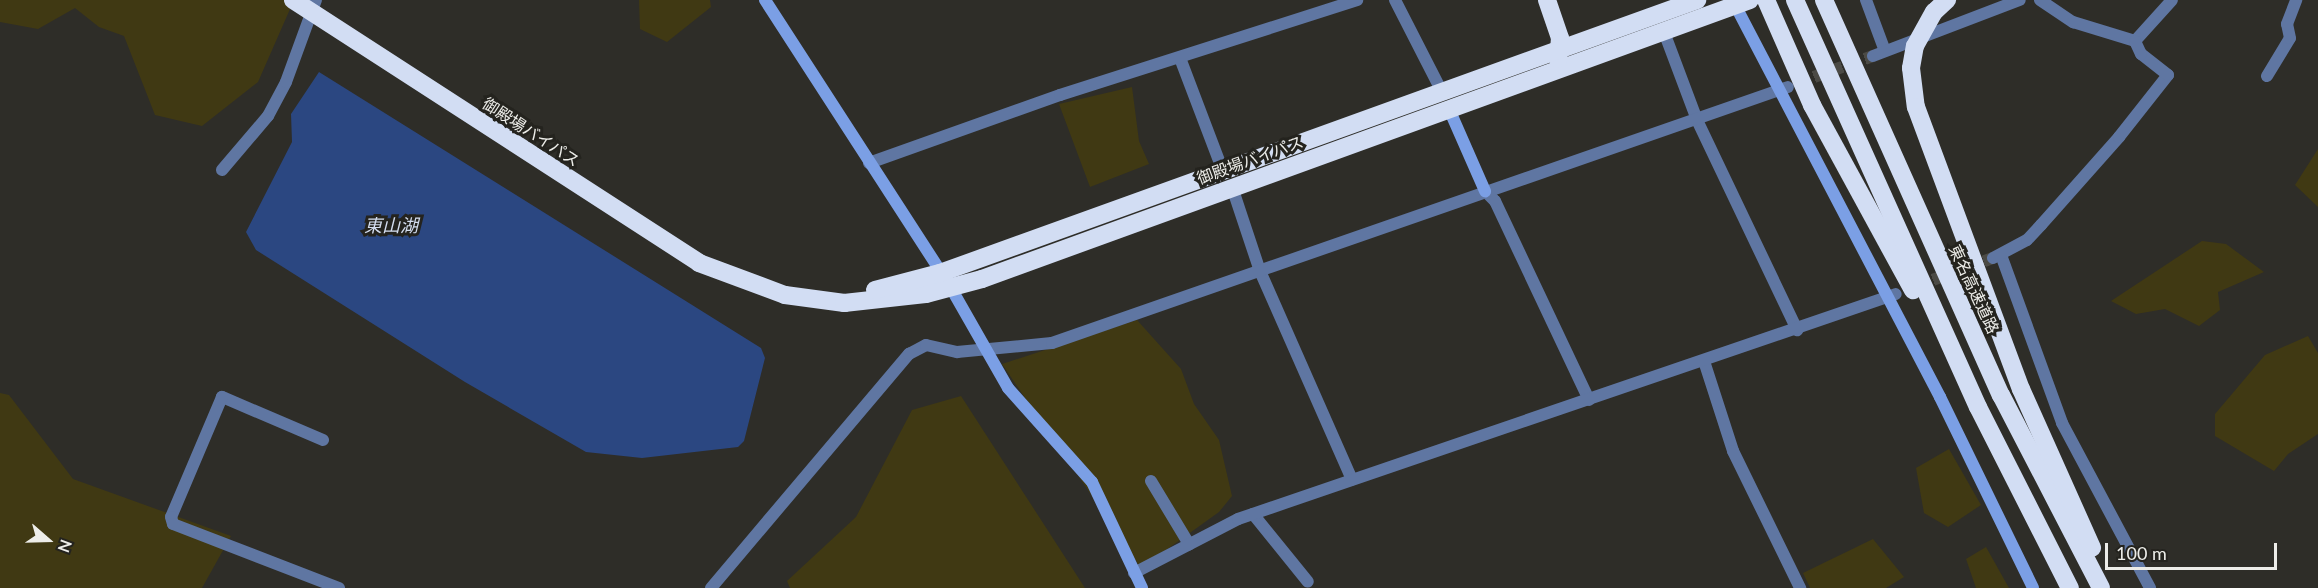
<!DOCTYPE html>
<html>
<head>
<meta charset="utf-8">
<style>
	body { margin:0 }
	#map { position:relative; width:2318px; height:588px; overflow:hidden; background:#2e2d28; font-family:Lato,"Noto Sans JP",sans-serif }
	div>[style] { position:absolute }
	.green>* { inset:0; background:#403913 }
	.water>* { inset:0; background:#2b4781 }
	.street-tunnel>* { height:12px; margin-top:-6px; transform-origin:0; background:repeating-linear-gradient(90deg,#4b4a45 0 12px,transparent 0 18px) }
	.street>* { height:12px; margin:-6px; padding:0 6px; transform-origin:6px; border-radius:6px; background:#5f76a2 }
	.secondary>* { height:12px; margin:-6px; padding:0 6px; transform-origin:6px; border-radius:6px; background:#7b9fe5 }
	.highway>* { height:18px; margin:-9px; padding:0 9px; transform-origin:9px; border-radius:9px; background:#d2ddf3 }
	.highway-bridge>* { height:18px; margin:-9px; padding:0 9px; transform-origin:9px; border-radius:9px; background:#d2ddf3 }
	span { translate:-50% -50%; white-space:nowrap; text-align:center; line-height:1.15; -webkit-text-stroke:6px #24231e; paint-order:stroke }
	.street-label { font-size:16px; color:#edede9 }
	.water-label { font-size:18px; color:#d3ddef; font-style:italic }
	.north { position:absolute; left:18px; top:510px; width:60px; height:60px; -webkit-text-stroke:4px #24231e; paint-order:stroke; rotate:110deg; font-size:16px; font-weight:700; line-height:24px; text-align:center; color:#edede9 }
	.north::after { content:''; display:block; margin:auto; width:21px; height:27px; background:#edede9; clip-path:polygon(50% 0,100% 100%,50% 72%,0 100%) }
	.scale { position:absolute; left:2105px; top:543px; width:172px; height:27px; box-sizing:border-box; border:3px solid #edede9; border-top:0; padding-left:8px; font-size:18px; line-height:21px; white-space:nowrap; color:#edede9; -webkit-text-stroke:4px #24231e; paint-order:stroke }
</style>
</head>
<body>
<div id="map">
	<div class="green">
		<i style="clip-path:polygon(0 0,294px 0,258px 82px,202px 126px,155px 115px,124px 36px,99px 27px,75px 8px,38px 29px,0 22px)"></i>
		<i style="clip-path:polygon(639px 0,710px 0,711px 7px,667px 42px,640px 29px)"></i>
		<i style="clip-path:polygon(1132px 87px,1139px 141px,1149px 164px,1090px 187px,1059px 104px)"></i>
		<i style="clip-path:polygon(2318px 149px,2318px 207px,2295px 185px)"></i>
		<i style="clip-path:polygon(2202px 241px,2226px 244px,2264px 272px,2218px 292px,2220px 310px,2199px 326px,2165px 309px,2136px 314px,2111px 301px)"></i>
		<i style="clip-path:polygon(1137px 320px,1181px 369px,1194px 404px,1219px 440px,1232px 496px,1219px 512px,1141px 568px,1002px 364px)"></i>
		<i style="clip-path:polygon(2308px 336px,2318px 353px,2318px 434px,2288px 454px,2274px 471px,2215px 436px,2215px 414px,2265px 355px)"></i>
		<i style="clip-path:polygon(0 393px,9px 395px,73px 479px,231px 536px,202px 588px,0 588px)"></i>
		<i style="clip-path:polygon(961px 396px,1085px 588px,790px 588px,787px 581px,856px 517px,912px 410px)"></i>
		<i style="clip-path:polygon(1949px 449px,1981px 505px,1948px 527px,1924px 513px,1916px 468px)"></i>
		<i style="clip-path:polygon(1873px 539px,1904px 577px,1886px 588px,1810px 588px,1803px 573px)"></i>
		<i style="clip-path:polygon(1986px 547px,2009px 588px,1976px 588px,1966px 559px)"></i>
	</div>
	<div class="water">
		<i style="clip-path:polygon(319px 72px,761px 348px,765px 358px,744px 441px,738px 447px,642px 458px,586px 452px,465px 382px,256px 250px,246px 232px,292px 142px,291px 114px)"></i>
	</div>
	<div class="street-tunnel">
		<i style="left:1797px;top:83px;width:81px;rotate:-19.6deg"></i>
		<i style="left:1916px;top:286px;width:82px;rotate:-20deg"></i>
	</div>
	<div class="street">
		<i style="left:1395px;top:0;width:103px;rotate:62.9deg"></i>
		<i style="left:1866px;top:0;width:54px;rotate:69.6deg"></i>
		<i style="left:2040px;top:0;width:40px;rotate:34deg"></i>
		<i style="left:2073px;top:22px;width:65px;rotate:17deg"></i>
		<i style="left:1664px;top:32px;width:94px;rotate:69.4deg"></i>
		<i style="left:1697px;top:120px;width:233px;rotate:64.5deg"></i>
		<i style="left:2135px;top:41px;width:55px;rotate:-47.9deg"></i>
		<i style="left:1873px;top:56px;width:157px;rotate:-20.9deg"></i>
		<i style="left:1180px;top:58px;width:121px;rotate:69.2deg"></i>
		<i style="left:2267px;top:76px;width:44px;rotate:-58.8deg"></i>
		<i style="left:2290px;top:38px;width:14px;rotate:-102deg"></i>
		<i style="left:2287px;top:24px;width:26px;rotate:-69deg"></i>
		<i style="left:869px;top:163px;width:203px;rotate:-19.6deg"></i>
		<i style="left:1060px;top:95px;width:312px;rotate:-17.7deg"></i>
		<i style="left:222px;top:170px;width:71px;rotate:-49.6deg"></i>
		<i style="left:268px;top:116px;width:38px;rotate:-62deg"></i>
		<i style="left:286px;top:82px;width:87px;rotate:-69.9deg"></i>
		<i style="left:1232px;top:187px;width:89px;rotate:71.6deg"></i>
		<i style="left:1260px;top:271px;width:228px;rotate:66.2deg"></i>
		<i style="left:1485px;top:191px;width:14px;rotate:45deg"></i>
		<i style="left:1495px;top:201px;width:220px;rotate:64.7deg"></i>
		<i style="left:2001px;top:255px;width:179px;rotate:70deg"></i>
		<i style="left:2062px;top:423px;width:187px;rotate:61.9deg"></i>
		<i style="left:1993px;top:258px;width:38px;rotate:-28deg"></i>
		<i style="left:2027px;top:240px;width:21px;rotate:-47deg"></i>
		<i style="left:2041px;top:225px;width:118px;rotate:-48.4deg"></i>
		<i style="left:2119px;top:137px;width:79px;rotate:-51.7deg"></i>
		<i style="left:2168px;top:75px;width:34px;rotate:-142deg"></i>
		<i style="left:2141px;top:54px;width:14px;rotate:-115deg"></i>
		<i style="left:1704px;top:361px;width:95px;rotate:72.1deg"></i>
		<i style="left:1733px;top:451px;width:153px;rotate:63.9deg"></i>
		<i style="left:323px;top:440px;width:110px;rotate:-156.9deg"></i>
		<i style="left:222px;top:397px;width:130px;rotate:113deg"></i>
		<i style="left:171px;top:517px;width:7px;rotate:74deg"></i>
		<i style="left:173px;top:524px;width:178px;rotate:21.1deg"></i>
		<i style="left:1151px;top:481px;width:74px;rotate:58.9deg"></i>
		<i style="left:1253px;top:514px;width:87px;rotate:51deg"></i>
		<i style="left:1134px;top:573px;width:117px;rotate:-27.4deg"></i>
		<i style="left:1238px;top:519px;width:695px;rotate:-18.88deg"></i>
		<i style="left:711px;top:588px;width:307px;rotate:-49.8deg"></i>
		<i style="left:909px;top:354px;width:19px;rotate:-28deg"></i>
		<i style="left:926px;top:345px;width:32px;rotate:13deg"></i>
		<i style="left:957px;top:352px;width:95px;rotate:-5.4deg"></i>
		<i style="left:1052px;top:343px;width:779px;rotate:-19.18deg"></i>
	</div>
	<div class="secondary">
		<i style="left:765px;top:0;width:343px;rotate:57.1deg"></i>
		<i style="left:951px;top:288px;width:115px;rotate:60.3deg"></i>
		<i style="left:1008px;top:388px;width:126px;rotate:48.2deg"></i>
		<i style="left:1092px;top:482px;width:117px;rotate:64.7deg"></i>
		<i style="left:1733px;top:1px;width:447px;rotate:62.4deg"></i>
		<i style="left:1940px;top:397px;width:212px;rotate:64deg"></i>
		<i style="left:1449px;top:109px;width:90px;rotate:66.3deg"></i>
	</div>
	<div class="highway">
		<i style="left:293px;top:0;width:484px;rotate:32.9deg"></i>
		<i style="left:699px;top:263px;width:92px;rotate:20.4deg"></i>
		<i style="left:785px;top:295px;width:60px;rotate:7.7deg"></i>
		<i style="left:844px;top:303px;width:82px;rotate:-6.3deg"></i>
		<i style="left:926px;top:294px;width:58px;rotate:-15deg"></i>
		<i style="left:982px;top:279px;width:817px;rotate:-19.97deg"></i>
		<i style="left:1547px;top:0;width:40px;rotate:71.1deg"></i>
		<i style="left:1560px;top:38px;width:21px;rotate:95deg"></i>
		<i style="left:1766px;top:0;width:115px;rotate:66.3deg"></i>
		<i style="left:1812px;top:105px;width:211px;rotate:61.4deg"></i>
		<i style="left:1795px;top:0;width:446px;rotate:65.8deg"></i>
		<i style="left:1978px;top:407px;width:203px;rotate:63.1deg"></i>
		<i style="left:1824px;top:0;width:433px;rotate:65.9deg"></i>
		<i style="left:2001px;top:395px;width:217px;rotate:62.6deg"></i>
		<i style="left:1934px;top:12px;width:18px;rotate:-43deg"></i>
		<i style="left:1911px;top:68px;width:39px;rotate:83deg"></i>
		<i style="left:1916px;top:107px;width:301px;rotate:69.6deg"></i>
		<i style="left:2021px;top:389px;width:174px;rotate:65.9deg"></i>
		<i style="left:875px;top:290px;width:67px;rotate:-14.7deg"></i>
		<i style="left:940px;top:273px;width:805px;rotate:-19.83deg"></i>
	</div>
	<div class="highway-bridge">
		<i style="left:1911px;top:68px;width:22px;rotate:-80deg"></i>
		<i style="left:1915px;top:46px;width:39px;rotate:-61deg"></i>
	</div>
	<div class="street-label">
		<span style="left:531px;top:132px;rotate:33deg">御殿場バイパス</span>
		<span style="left:1250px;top:160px;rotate:-20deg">御殿場バイパス</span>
		<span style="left:1974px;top:289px;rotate:65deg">東名高速道路</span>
	</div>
	<div class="water-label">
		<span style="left:391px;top:225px">東山湖</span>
	</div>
	<div class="north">N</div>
	<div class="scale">100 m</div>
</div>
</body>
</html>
